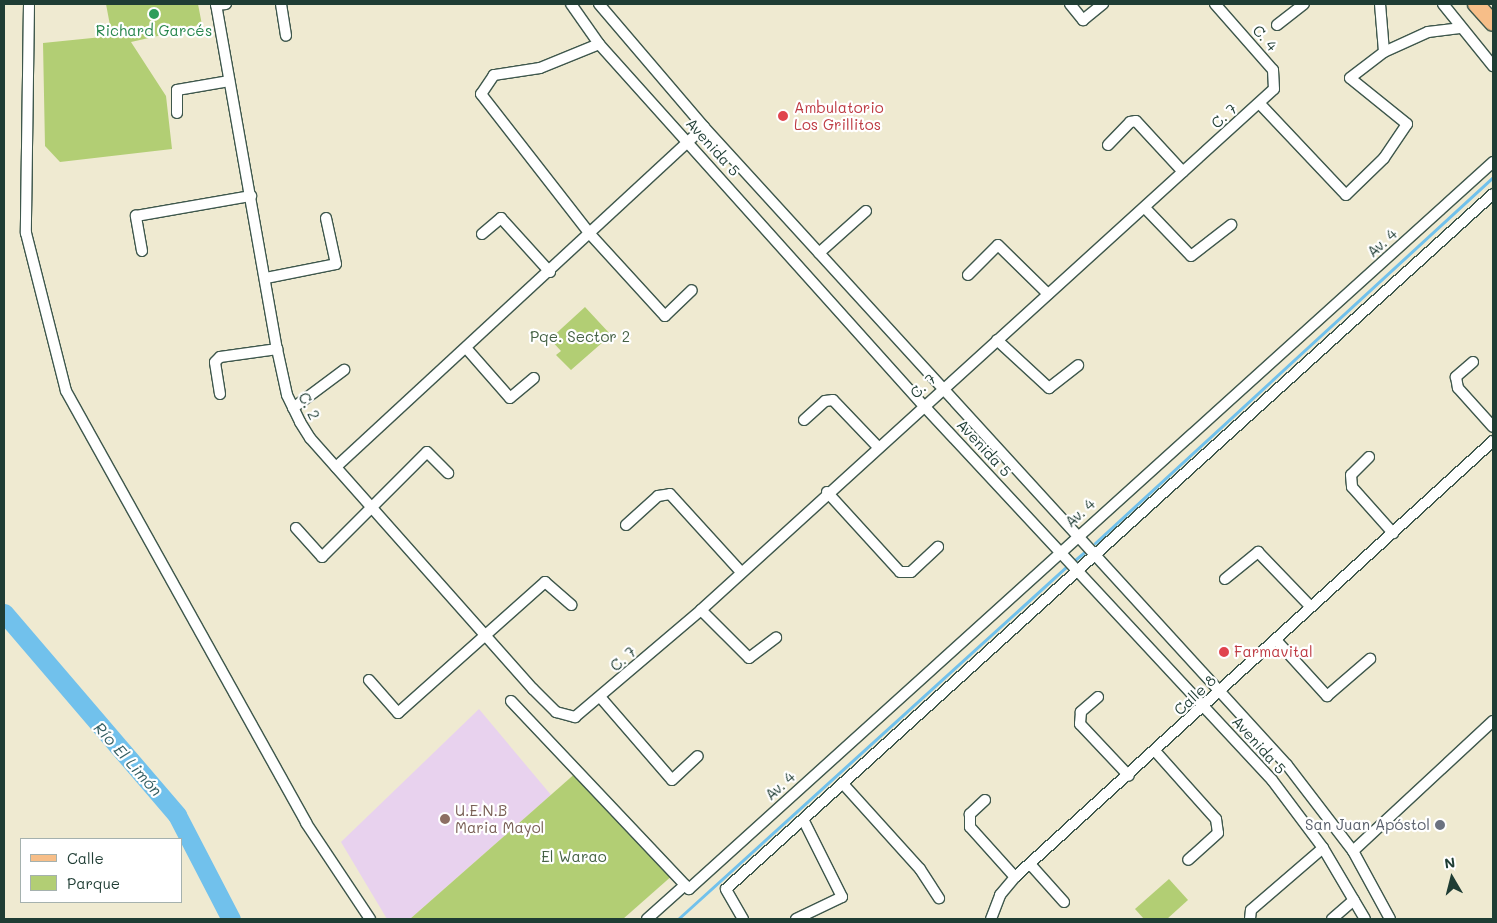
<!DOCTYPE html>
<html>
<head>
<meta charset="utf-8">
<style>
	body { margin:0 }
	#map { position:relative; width:1497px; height:923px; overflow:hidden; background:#efead1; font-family:Mali,sans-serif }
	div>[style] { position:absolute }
	.built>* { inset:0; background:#e8d2ee }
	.green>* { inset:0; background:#b2ce74 }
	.stream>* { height:3px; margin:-1.5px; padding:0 1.5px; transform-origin:1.5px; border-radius:1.5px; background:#71c1ec }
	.river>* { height:19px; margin:-9.5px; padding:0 9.5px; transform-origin:9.5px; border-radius:9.5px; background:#71c1ec }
	.roads { filter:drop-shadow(1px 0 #3e574c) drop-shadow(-1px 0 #3e574c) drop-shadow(0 1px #3e574c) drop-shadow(0 -1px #3e574c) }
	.minor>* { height:10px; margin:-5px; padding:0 5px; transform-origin:5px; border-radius:5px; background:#fff }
	.primary>* { height:16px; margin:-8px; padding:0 8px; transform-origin:8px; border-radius:8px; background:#f7be88 }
	.dots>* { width:14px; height:14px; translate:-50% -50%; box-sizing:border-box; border:2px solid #fff; border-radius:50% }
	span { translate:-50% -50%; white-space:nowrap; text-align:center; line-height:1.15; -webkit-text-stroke:4.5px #fff; paint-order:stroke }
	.leisure-label { font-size:15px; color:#27864d }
	.street-label { font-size:15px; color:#1f3d34 }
	.health-label { font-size:15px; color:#be3a42 }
	.left { translate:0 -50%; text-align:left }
	.park-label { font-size:15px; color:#446144 }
	.education-label { font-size:15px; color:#785e54 }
	.worship-label { font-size:15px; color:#5b616d }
	.right { translate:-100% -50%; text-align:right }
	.water-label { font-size:16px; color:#345e62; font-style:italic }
	.frame { position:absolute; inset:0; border:5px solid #1f3d34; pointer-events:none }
	.legend { position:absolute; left:20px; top:838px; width:162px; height:65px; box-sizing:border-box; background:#fff; border:1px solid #a5b1ae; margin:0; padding:6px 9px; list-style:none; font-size:15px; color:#1f3d34 }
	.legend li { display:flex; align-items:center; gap:10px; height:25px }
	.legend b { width:25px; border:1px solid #a5b1ae }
	.north { position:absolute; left:1427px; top:853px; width:50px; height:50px; -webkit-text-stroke:4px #fff; paint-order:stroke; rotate:352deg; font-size:14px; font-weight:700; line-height:20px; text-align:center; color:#1f3d34 }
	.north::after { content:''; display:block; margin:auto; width:18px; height:22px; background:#1f3d34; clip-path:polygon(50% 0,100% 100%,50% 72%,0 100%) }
</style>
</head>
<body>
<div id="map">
	<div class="built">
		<i style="clip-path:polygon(479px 709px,551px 795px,410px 919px,387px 919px,341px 842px)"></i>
	</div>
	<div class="green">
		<i style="clip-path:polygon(106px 4px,198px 4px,202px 25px,162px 30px,162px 35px,131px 42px,166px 96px,172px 149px,60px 162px,45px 146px,43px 43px,112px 36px)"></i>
		<i style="clip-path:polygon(585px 307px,611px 335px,571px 370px,556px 355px,561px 351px,550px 339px)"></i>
		<i style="clip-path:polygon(578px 771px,674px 874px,623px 919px,410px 919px)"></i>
		<i style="clip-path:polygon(1169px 879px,1188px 900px,1167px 919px,1144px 919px,1135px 909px)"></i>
	</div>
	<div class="stream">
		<i style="left:1095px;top:543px;width:541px;rotate:-42.6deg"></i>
		<i style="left:1075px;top:560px;width:16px;rotate:-40deg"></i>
		<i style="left:678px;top:919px;width:524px;rotate:-42.21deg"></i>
	</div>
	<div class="river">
		<i style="left:4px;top:613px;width:266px;rotate:49.4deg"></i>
		<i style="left:177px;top:815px;width:117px;rotate:62.6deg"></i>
	</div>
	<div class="roads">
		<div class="minor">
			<i style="left:29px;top:4px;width:229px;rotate:90.8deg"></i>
			<i style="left:26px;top:233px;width:163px;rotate:75.8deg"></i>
			<i style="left:66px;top:391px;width:494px;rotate:60.9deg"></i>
			<i style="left:306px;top:823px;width:115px;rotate:56.3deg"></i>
			<i style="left:216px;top:4px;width:350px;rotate:80deg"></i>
			<i style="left:277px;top:349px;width:47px;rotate:77.7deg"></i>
			<i style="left:287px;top:395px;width:30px;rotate:64deg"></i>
			<i style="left:300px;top:422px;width:19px;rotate:58deg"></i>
			<i style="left:310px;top:438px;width:336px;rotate:48.4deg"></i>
			<i style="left:533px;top:689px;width:33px;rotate:45deg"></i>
			<i style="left:556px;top:712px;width:20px;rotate:15deg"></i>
			<i style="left:575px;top:717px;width:165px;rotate:-40.3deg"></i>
			<i style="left:701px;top:610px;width:774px;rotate:-42.28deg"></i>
			<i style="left:1274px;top:89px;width:19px;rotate:-93deg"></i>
			<i style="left:1273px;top:70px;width:88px;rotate:-131.3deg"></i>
			<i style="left:281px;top:4px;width:32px;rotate:81deg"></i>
			<i style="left:571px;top:4px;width:49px;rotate:55deg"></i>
			<i style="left:599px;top:44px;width:486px;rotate:48.1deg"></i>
			<i style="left:924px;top:406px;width:511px;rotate:47.06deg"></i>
			<i style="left:1272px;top:780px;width:85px;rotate:53.1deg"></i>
			<i style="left:1323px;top:848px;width:82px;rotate:59.4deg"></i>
			<i style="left:599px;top:4px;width:162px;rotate:49.5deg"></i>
			<i style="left:704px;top:127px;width:864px;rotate:47.58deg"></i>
			<i style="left:1287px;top:765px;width:108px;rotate:52.5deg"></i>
			<i style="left:1353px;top:851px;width:77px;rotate:61.4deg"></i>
			<i style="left:1070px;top:4px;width:21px;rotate:51deg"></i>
			<i style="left:1083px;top:20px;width:26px;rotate:-39deg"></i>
			<i style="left:1380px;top:4px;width:48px;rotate:85.2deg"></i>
			<i style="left:1443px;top:4px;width:80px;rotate:51.1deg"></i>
			<i style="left:216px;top:5px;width:10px;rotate:-6deg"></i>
			<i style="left:1277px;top:25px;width:34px;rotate:-38deg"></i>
			<i style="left:599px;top:44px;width:64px;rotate:157.9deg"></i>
			<i style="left:540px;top:68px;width:47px;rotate:171.3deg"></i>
			<i style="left:494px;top:75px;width:23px;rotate:124deg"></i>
			<i style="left:481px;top:94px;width:177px;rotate:52.1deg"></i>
			<i style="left:590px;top:234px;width:111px;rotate:47.6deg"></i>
			<i style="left:665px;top:316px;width:37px;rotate:-44deg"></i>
			<i style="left:1260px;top:104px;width:125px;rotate:46.6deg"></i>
			<i style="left:1346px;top:195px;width:53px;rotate:-44.2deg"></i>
			<i style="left:1384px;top:158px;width:41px;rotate:-55.9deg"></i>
			<i style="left:1407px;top:124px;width:73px;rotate:-141.1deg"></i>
			<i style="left:1350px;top:78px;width:43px;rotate:-37.4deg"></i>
			<i style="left:1384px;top:52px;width:48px;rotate:-24.4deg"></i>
			<i style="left:1428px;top:32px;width:32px;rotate:-7deg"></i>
			<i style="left:177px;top:113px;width:23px;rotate:-90deg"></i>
			<i style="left:177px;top:90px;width:53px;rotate:-9.8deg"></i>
			<i style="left:1108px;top:145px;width:32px;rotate:-46deg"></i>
			<i style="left:1130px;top:122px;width:6px;rotate:-9deg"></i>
			<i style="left:1136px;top:121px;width:69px;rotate:47.3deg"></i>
			<i style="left:1145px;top:208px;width:66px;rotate:46.2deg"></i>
			<i style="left:1191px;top:256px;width:51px;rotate:-37.8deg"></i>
			<i style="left:482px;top:234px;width:25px;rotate:-40deg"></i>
			<i style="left:501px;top:218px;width:73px;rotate:47.8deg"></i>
			<i style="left:142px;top:251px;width:36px;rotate:-100deg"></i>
			<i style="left:136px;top:216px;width:117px;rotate:-9.9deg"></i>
			<i style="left:819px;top:253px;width:63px;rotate:-41.8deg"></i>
			<i style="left:968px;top:275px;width:42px;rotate:-45deg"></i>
			<i style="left:998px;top:245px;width:70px;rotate:44.4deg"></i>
			<i style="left:266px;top:278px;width:71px;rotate:-11.3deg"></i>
			<i style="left:336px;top:264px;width:47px;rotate:-102.3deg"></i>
			<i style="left:997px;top:340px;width:71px;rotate:42.7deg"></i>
			<i style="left:1049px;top:388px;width:37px;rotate:-38deg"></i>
			<i style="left:467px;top:349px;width:65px;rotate:48.7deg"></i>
			<i style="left:510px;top:398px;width:31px;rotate:-40deg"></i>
			<i style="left:1473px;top:362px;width:23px;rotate:139deg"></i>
			<i style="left:1456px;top:377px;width:11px;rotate:80deg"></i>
			<i style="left:1458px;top:388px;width:52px;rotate:48.1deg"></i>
			<i style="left:220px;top:394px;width:32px;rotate:-99deg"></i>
			<i style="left:215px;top:362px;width:7px;rotate:-45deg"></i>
			<i style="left:220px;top:357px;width:58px;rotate:-8deg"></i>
			<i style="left:293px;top:408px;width:64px;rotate:-36.7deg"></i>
			<i style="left:804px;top:420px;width:28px;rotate:-42deg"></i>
			<i style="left:825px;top:401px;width:8px;rotate:-7deg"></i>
			<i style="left:833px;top:400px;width:65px;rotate:46.2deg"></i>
			<i style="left:1369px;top:457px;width:25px;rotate:135deg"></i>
			<i style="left:1351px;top:475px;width:12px;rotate:85deg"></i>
			<i style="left:1352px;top:487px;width:62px;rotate:48.3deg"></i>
			<i style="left:336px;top:467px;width:501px;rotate:-42.74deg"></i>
			<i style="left:827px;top:492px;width:108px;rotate:47.6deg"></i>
			<i style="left:900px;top:572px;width:11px"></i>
			<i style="left:911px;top:572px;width:37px;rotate:-43deg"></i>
			<i style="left:626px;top:525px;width:43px;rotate:-42.2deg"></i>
			<i style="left:658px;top:496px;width:12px;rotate:-9deg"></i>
			<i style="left:670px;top:494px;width:105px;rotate:47.7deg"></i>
			<i style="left:296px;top:528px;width:39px;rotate:48deg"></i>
			<i style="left:322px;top:557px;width:148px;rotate:-45deg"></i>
			<i style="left:427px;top:452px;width:30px;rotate:45deg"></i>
			<i style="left:1225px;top:579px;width:43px;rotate:-39.3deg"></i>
			<i style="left:1258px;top:552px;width:76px;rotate:46.1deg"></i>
			<i style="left:701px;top:610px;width:68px;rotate:45deg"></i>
			<i style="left:749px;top:658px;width:34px;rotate:-37deg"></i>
			<i style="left:1276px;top:640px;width:76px;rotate:47.7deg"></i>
			<i style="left:1327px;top:696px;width:57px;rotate:-40.7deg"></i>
			<i style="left:369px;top:680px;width:44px;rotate:48.7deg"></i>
			<i style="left:398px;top:713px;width:197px;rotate:-41.7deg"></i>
			<i style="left:545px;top:582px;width:35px;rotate:41deg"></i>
			<i style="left:1098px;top:697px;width:23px;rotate:139deg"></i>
			<i style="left:1081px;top:712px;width:12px;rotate:95deg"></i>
			<i style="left:1080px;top:724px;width:71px;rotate:46.7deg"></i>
			<i style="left:601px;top:698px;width:108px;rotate:49.1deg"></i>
			<i style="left:672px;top:780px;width:35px;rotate:-43deg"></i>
			<i style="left:511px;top:701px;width:259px;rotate:46.6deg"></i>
			<i style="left:689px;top:889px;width:1084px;rotate:-42.12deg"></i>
			<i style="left:1156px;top:752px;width:90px;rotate:48.2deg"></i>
			<i style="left:1216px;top:819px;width:14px;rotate:82deg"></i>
			<i style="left:1218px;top:833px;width:40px;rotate:138deg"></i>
			<i style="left:845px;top:786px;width:112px;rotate:47.9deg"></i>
			<i style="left:920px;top:869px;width:35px;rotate:57deg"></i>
			<i style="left:985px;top:800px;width:21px;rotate:137deg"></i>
			<i style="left:970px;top:814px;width:13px;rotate:90deg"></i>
			<i style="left:970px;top:827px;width:67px;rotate:48deg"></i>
			<i style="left:1353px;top:851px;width:191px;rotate:-42.9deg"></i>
			<i style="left:1030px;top:864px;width:51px;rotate:48.2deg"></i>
			<i style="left:647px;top:919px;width:51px;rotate:-41.8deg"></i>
			<i style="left:743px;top:919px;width:34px;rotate:-120deg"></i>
			<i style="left:726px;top:889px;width:1035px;rotate:-42.18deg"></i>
			<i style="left:796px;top:919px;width:51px;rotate:-25.6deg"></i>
			<i style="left:842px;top:897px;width:85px;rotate:-116.6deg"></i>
			<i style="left:991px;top:919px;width:26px;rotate:-69deg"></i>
			<i style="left:1000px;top:895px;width:23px;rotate:-50deg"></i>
			<i style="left:1015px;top:877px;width:647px;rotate:-42.37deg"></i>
			<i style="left:1250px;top:919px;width:9px;rotate:-84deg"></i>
			<i style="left:1251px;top:910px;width:95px;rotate:-40.7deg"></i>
			<i style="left:1332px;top:919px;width:29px;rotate:-41deg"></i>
		</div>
		<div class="primary">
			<i style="left:1476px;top:4px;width:25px;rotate:48deg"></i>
		</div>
	</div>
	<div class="dots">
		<i style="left:154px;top:14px;background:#2e9e5b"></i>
		<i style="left:783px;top:116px;background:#e0444e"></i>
		<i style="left:1224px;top:652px;background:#e0444e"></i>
		<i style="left:445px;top:819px;background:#8d6e63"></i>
		<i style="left:1440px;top:825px;background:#6b7280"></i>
	</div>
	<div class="leisure-label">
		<span style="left:154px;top:31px">Richard Garcés</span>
	</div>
	<div class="street-label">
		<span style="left:1265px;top:38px;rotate:49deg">C. 4</span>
		<span style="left:1224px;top:116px;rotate:-42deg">C. 7</span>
		<span style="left:713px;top:147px;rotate:48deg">Avenida 5</span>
		<span style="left:1382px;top:243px;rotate:-42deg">Av. 4</span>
		<span style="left:923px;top:386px;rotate:-42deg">C. 7</span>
		<span style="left:309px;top:406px;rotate:63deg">C. 2</span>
		<span style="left:984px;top:448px;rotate:47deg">Avenida 5</span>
		<span style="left:1080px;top:513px;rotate:-42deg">Av. 4</span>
		<span style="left:623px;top:659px;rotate:-41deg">C. 7</span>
		<span style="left:1195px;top:695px;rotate:-43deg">Calle 8</span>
		<span style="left:1259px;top:745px;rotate:48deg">Avenida 5</span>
		<span style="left:780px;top:786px;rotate:-42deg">Av. 4</span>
	</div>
	<div class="health-label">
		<span class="left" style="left:794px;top:116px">Ambulatorio<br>Los Grillitos</span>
		<span class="left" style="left:1234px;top:652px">Farmavital</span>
	</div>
	<div class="park-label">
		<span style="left:580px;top:337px">Pqe. Sector 2</span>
		<span style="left:574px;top:857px">El Warao</span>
	</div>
	<div class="education-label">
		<span class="left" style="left:455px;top:819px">U.E.N.B<br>Maria Mayol</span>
	</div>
	<div class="worship-label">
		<span class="right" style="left:1430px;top:825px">San Juan Apóstol</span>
	</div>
	<div class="water-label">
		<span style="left:128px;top:759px;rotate:48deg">Río El Limón</span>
	</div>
	<div class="frame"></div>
	<ul class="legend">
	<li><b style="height:6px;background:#f7be88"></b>Calle</li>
	<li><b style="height:14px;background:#b2ce74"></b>Parque</li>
	</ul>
	<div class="north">N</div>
</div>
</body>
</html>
